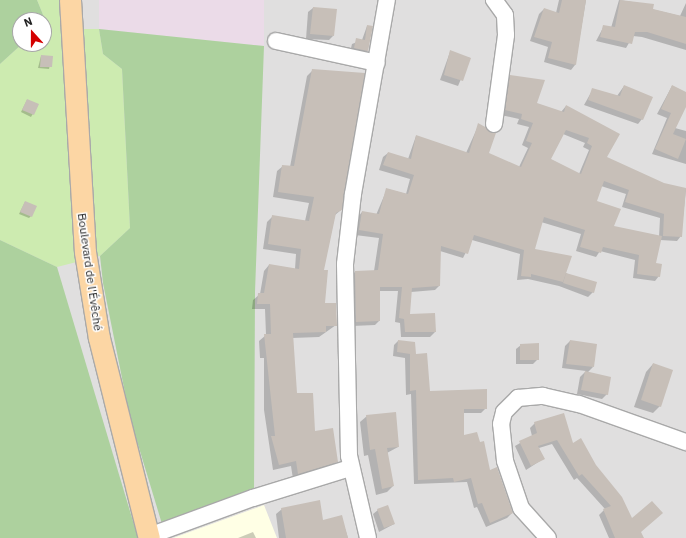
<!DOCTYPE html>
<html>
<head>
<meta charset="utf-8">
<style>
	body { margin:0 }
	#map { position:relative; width:686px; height:538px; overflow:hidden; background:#f2efe9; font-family:"IBM Plex Sans",sans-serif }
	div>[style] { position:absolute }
	.residential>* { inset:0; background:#e0dfdf }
	.industrial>* { inset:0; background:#ebdbe8 }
	.education>* { inset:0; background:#ffffe5 }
	.grass>* { inset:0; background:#cdebb0 }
	.forest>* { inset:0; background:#add19e }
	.shadow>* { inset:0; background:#0003 }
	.building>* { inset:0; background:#c7bfb8 }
	.roads { filter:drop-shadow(1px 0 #a9a9a9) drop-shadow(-1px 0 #a9a9a9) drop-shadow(0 1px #a9a9a9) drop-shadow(0 -1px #a9a9a9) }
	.minor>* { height:16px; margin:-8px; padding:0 8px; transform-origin:8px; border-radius:8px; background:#fff }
	.major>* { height:21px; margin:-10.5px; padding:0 10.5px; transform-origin:10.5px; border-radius:10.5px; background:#fcd6a4 }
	span { translate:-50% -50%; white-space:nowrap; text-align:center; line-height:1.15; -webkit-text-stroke:3px #fff; paint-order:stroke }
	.street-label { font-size:12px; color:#222 }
	.north { position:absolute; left:12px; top:12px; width:40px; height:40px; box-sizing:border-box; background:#fff; border:1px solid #a7a7a7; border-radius:50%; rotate:339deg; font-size:11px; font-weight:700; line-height:16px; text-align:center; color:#222 }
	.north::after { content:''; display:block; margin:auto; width:14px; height:18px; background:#d40000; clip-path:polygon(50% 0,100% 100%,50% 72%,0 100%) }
</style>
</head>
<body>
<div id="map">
	<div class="residential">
		<i style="clip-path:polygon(evenodd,0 0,686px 0,686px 538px,0 538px,0 0,20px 20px,44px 20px,44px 44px,20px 44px,20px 20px)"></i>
	</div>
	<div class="industrial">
		<i style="clip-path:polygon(99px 0,264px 0,264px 46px,99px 29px)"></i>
	</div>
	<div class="education">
		<i style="clip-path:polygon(264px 505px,277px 538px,173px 538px)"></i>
	</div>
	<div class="grass">
		<i style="clip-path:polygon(37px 0,62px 0,65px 29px,99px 29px,103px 54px,122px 69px,130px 228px,100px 256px,57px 267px,0 240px,0 64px,22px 44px,44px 44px,46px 22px)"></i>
	</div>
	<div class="forest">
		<i style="clip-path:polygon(0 0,37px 0,46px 22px,20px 20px,22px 44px,0 64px)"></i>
		<i style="clip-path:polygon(99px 29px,264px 46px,255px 292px,254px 494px,162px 524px,130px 418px,103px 283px,100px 256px,130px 228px,122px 69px,103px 54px)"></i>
		<i style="clip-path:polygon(0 240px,57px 267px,138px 538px,0 538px)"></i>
	</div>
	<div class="shadow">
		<i style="clip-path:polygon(559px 0,586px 0,575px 65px,571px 70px,544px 62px,548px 47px,530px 41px,539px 14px,544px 9px,556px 13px)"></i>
		<i style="clip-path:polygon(619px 0,652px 5px,651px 9px,680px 16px,686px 3px,686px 50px,642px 37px,633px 36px,626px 48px,596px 41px,604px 26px,611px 28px)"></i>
		<i style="clip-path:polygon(313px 8px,333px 36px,329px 40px,306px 39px,308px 12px)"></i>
		<i style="clip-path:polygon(367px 26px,372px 26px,367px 51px,363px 55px,350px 52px,352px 44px,362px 40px)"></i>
		<i style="clip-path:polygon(450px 52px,470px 58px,458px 86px,440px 80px)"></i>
		<i style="clip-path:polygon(41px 56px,52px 56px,49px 69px,38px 68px)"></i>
		<i style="clip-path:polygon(313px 70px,341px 210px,335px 215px,323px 271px,324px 304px,336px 325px,319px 337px,292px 338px,296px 393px,314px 432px,337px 461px,332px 467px,293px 479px,291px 466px,273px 470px,264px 410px,264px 358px,260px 358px,259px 341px,266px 335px,265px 309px,252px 309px,253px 300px,260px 294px,264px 271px,269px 265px,295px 269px,296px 254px,263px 249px,267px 222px,273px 216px,305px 221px,309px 203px,273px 197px,277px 171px,283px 166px,290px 167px,307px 76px)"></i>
		<i style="clip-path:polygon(evenodd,511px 76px,536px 104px,561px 112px,566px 106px,606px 158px,663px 184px,686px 189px,681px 236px,677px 241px,660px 240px,654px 264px,659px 276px,655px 281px,633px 278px,635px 260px,600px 251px,596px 257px,576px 251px,581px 234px,541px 222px,534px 250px,593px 292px,588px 297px,559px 286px,528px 279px,517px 280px,520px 254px,472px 240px,463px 258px,440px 251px,439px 286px,435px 290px,411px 292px,409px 315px,434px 314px,435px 332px,430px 337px,401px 337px,400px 323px,395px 322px,398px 291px,379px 291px,379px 321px,375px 325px,352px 326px,351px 277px,355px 272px,374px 271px,379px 238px,355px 235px,358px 217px,362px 212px,376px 215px,387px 189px,406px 194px,410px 179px,379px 170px,383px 157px,388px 153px,408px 159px,416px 136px,466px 153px,479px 124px,488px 154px,519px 167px,528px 148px,522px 145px,529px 127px,517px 124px,519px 119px,501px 115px,506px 81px,511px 76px,563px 134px,585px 143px,583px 147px,589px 150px,579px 174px,550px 159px,563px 134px,511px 76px,601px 186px,626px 194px,622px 207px,660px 218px,659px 237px,613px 227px,596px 201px,601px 186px)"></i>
		<i style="clip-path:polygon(624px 86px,642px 119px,638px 124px,584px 105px,593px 89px,617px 96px)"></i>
		<i style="clip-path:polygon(672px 86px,686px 93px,686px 105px,675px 128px,686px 131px,686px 164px,652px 154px,667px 118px,657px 114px)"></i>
		<i style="clip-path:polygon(27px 100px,38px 105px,31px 117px,21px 112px)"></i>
		<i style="clip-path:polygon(25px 202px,31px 216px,29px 218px,19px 214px)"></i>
		<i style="clip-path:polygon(398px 341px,415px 355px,429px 392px,486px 408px,481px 413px,463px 413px,462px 436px,489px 472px,512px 513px,507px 518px,486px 527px,477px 507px,474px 508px,467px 482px,414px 484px,411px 394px,406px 395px,405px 358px,393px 356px,394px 345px)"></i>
		<i style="clip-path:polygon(570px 341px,593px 367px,587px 373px,607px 394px,602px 399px,577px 394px,580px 377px,586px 371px,562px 368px,565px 346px)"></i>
		<i style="clip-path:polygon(521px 345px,538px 359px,533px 364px,516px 364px,516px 349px)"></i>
		<i style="clip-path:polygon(653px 364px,660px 406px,653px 413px,634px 407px,646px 372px)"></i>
		<i style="clip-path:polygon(367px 416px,398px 447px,387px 453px,393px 486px,387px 492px,376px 495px,368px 455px,364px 456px,360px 422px)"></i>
		<i style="clip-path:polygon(535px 423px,572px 444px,596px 466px,643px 538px,609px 538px,599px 515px,605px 509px,577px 478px,574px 480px,552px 444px,539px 448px,543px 459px,526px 470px,515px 446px,532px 436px,530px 428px)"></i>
		<i style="clip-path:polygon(282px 509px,323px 521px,341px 516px,348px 538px,279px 538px,276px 514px)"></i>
		<i style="clip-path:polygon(378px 510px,394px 524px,379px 532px,373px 514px)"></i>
		<i style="clip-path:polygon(253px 532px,256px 538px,238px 538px)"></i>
	</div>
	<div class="building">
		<i style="clip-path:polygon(562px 0,586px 0,576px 65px,548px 58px,552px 42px,534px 37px,544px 8px,559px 13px)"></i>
		<i style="clip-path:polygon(620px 0,654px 4px,653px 9px,686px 17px,686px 44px,647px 32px,635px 32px,632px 44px,600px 37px,603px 25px,615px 27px)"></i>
		<i style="clip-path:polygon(313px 7px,337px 9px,334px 36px,310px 34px)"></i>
		<i style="clip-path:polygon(367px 25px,373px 26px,368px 51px,354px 48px,356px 38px,365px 40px)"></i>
		<i style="clip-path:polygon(450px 50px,471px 58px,463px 81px,444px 75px)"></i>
		<i style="clip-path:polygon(41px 55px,53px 56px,52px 67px,40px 67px)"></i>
		<i style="clip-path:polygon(312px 69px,365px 73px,342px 210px,336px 213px,324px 270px,328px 270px,325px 303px,336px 303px,337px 326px,326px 326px,326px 332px,293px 333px,297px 393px,313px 393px,315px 431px,333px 428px,338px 462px,298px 474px,296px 461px,279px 465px,271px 436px,275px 436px,264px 334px,271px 334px,270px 304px,257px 304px,258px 293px,264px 293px,269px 264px,299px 269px,301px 249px,268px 244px,272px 215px,309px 221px,314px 197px,278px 192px,282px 165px,294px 166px)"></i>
		<i style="clip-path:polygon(evenodd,510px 75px,545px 80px,537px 103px,564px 112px,566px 105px,620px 134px,607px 157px,664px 183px,686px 188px,682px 237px,663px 236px,664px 214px,625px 202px,629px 190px,604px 181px,597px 201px,621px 209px,614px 226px,662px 236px,656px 263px,662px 264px,660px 277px,637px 274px,639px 255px,603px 247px,601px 253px,580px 247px,585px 230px,544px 217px,535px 249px,572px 256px,563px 282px,531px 274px,531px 277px,521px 276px,524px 250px,474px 235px,468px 254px,441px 246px,440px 286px,412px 288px,410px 314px,435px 313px,436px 332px,405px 332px,404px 319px,399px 318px,402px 287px,380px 287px,380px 321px,356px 322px,355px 271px,378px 270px,383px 234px,359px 230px,362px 211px,379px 214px,386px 188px,408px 194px,414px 175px,383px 165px,388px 152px,411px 159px,416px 135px,469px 153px,478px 123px,496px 133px,489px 153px,521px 167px,532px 143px,526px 141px,533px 123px,521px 119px,522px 114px,505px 110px,510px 75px,566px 130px,589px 138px,587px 143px,592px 146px,581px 174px,551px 159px,566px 130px)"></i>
		<i style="clip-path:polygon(624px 85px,653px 97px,643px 120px,588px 100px,592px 88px,620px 96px)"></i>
		<i style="clip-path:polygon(672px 85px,686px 92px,686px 107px,673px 134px,686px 139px,678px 159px,655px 149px,671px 113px,661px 109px)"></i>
		<i style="clip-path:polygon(27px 99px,39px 104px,34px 115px,22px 110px)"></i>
		<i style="clip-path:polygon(25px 201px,37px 206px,32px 217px,20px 212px)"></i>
		<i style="clip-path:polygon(566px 273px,597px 282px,594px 293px,563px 283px)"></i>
		<i style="clip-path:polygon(398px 340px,415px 342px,416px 354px,427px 353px,430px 391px,487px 389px,487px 409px,464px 409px,464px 435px,477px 432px,480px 442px,484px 441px,490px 470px,497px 467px,513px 513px,490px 523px,482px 503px,478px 504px,471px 478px,454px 482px,453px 478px,418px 480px,416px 390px,410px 391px,410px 354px,397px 352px)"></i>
		<i style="clip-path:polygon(570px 340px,597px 344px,594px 367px,566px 364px)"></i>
		<i style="clip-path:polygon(539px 343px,539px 360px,520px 360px,520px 344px)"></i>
		<i style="clip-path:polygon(653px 363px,673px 370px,661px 407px,641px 400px)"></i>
		<i style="clip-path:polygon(585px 371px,611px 377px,608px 395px,581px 390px)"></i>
		<i style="clip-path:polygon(396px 412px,399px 447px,387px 448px,394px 486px,382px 489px,375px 449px,370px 450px,366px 415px)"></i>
		<i style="clip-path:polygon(564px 413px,573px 443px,581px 438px,596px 465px,622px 497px,632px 518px,652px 501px,663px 513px,641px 532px,644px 538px,615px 538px,603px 509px,611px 506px,582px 474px,579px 476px,557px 440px,538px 446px,545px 459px,531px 466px,519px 441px,537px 433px,534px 422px)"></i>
		<i style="clip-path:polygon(320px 500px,323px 520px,342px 515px,348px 538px,286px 538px,281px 508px)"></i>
		<i style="clip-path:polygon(388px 505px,395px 524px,384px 528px,377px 509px)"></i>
	</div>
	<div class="roads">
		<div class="minor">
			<i style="left:276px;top:41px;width:103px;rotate:12.3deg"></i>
			<i style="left:494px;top:124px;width:90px;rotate:-82.3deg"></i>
			<i style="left:506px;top:35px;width:20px;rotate:-93deg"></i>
			<i style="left:505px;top:15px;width:19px;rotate:-126deg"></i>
			<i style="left:149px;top:536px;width:111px;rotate:-20.1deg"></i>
			<i style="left:253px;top:498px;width:102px;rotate:-17.2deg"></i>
			<i style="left:368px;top:538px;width:84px;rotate:-103deg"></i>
			<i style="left:349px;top:456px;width:192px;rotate:-91.2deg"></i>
			<i style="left:345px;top:264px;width:70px;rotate:-83.5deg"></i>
			<i style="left:353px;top:194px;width:197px;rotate:-80.1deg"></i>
			<i style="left:548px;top:538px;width:40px;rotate:-132deg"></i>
			<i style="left:521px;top:508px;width:50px;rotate:-108.8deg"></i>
			<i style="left:505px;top:461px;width:37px;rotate:-96deg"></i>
			<i style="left:501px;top:424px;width:12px;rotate:-76deg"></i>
			<i style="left:504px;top:412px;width:20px;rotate:-45deg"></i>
			<i style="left:518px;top:398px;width:25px;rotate:-5deg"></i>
			<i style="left:543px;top:396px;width:37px;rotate:13deg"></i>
			<i style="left:579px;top:404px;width:114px;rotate:19.6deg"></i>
		</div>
		<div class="major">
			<i style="left:70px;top:0;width:252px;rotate:86.6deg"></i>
			<i style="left:85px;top:252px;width:87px;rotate:80.8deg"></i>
			<i style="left:99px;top:338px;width:206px;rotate:76deg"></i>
		</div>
	</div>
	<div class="street-label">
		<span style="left:90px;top:272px;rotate:82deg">Boulevard de l'Évêché</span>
	</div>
	<div class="north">N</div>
</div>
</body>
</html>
